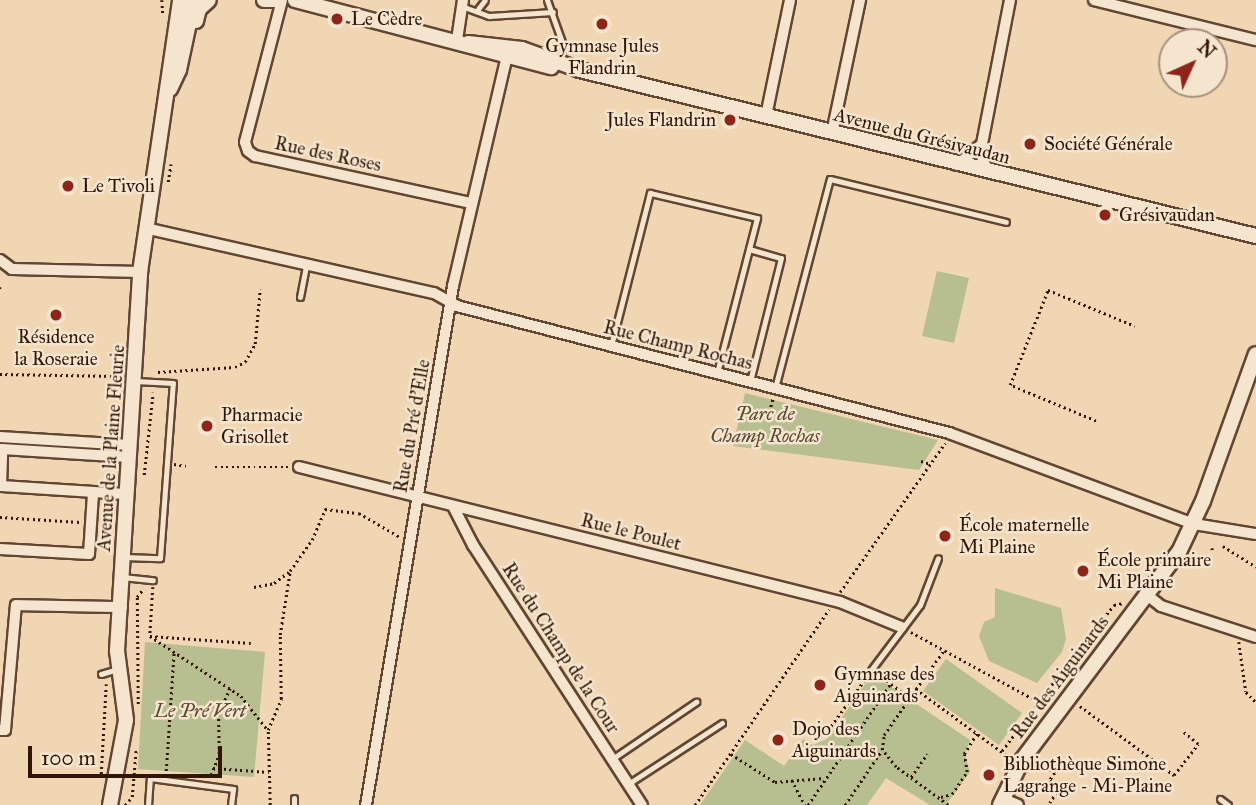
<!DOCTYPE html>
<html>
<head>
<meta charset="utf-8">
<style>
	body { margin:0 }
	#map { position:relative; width:1256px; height:805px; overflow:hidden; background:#f0d6b3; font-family:"IM FELL Great Primer",serif }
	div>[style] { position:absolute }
	.green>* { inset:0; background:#b7be8f }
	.path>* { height:2.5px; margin-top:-1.25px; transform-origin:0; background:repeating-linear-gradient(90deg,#311606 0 2px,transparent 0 5.5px) }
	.roads { filter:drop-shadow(2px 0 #614631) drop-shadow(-2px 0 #614631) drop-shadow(0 2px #614631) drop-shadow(0 -2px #614631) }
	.lane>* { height:5px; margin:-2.5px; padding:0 2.5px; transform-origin:2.5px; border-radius:2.5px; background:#f5e4ce }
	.street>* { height:10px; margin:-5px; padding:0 5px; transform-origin:5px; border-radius:5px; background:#f5e4ce }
	.secondary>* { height:14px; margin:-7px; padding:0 7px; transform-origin:7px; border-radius:7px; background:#f5e4ce }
	.dots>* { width:19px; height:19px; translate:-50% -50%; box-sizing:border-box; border:4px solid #f5e4ce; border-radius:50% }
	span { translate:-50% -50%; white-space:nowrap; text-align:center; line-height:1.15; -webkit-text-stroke:5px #f5e4ce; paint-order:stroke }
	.poi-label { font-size:19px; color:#311606 }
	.left { translate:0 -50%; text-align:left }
	.right { translate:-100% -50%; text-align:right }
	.street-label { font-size:19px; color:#311606 }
	.park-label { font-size:19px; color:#59482f; font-style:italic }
	.north { position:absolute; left:1158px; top:28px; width:70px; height:70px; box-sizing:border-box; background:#f5e4ce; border:2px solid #a7927e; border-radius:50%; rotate:45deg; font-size:19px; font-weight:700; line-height:28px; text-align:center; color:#311606 }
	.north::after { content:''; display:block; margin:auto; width:24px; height:32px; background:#8f2418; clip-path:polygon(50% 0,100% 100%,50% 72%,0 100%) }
	.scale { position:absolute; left:28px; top:746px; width:194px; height:32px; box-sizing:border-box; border:4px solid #311606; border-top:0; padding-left:9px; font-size:21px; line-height:24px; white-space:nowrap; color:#311606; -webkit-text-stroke:5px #f5e4ce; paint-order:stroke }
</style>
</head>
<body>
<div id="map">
	<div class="green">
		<i style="clip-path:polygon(937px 271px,969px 278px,954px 343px,922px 336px)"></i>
		<i style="clip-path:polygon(745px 393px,938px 440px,919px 470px,733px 446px)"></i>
		<i style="clip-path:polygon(995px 588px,1061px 608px,1066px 639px,1062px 652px,1037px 683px,989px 661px,979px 636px,984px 622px,995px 617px)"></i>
		<i style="clip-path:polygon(145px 642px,265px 652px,254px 777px,138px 769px)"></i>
		<i style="clip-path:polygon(946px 659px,1022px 713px,999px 745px,923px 691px)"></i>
		<i style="clip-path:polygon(872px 674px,970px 740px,965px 755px,970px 772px,946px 805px,930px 805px,886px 778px,867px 805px,700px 805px,745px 740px,784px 766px,803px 739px,813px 745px,827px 739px)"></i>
	</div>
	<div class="path">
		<i style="left:162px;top:0;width:14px;rotate:86deg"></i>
		<i style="left:168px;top:182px;width:18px;rotate:-81deg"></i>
		<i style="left:0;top:287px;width:4px;rotate:90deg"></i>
		<i style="left:158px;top:372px;width:77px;rotate:-3.7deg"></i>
		<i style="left:235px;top:367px;width:11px;rotate:-27deg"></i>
		<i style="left:245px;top:362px;width:21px;rotate:-61deg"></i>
		<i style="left:255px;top:344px;width:55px;rotate:-84.8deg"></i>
		<i style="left:0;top:374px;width:119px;rotate:1deg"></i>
		<i style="left:769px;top:412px;width:15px;rotate:-74deg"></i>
		<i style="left:1096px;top:421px;width:93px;rotate:-157.3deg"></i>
		<i style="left:1010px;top:385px;width:102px;rotate:-68.2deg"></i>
		<i style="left:1048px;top:290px;width:94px;rotate:22.5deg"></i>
		<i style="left:921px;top:461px;width:10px;rotate:17deg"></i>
		<i style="left:174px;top:464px;width:12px;rotate:9deg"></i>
		<i style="left:215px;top:467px;width:73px"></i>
		<i style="left:144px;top:475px;width:83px;rotate:-83.8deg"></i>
		<i style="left:0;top:517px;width:80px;rotate:3.6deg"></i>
		<i style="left:1223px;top:546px;width:39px;rotate:32deg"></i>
		<i style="left:1212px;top:548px;width:4px;rotate:76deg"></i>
		<i style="left:153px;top:587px;width:49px;rotate:93.5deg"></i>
		<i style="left:150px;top:636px;width:101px;rotate:4deg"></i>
		<i style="left:254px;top:587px;width:20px;rotate:-11deg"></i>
		<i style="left:274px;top:583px;width:20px;rotate:-37deg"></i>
		<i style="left:840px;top:592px;width:182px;rotate:-54.8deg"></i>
		<i style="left:911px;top:632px;width:154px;rotate:28.7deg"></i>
		<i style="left:150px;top:636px;width:109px;rotate:33.4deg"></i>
		<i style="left:241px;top:696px;width:42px;rotate:51.8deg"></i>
		<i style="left:1239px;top:642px;width:50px;rotate:82deg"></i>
		<i style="left:1246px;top:692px;width:14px;rotate:45deg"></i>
		<i style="left:1088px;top:651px;width:11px;rotate:-100deg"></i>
		<i style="left:1086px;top:640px;width:45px;rotate:-51.3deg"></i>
		<i style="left:1114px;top:605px;width:9px;rotate:-13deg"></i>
		<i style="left:878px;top:674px;width:39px;rotate:37deg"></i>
		<i style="left:916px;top:689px;width:49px;rotate:-54.1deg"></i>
		<i style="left:138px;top:704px;width:107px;rotate:-90.5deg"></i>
		<i style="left:137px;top:597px;width:11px;rotate:-52deg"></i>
		<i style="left:1080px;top:706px;width:117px;rotate:36.3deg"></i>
		<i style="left:1174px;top:775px;width:39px;rotate:-52deg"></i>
		<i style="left:1198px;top:744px;width:19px;rotate:-141deg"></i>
		<i style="left:831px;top:726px;width:59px;rotate:-53.9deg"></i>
		<i style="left:1002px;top:751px;width:120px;rotate:-53.1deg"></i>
		<i style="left:1074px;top:655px;width:9px;rotate:6deg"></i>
		<i style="left:731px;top:754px;width:52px;rotate:32.5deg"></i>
		<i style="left:775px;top:782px;width:49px;rotate:-4.7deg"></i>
		<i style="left:1037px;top:759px;width:23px;rotate:38deg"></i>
		<i style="left:1055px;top:773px;width:9px;rotate:126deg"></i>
		<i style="left:1050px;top:780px;width:13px;rotate:39deg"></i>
		<i style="left:1060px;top:788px;width:18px;rotate:124deg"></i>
		<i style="left:213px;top:768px;width:56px;rotate:4.1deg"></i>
		<i style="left:166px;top:771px;width:120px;rotate:-86.2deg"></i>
		<i style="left:101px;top:774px;width:90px;rotate:-86.8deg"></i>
		<i style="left:211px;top:775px;width:22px;rotate:-69deg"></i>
		<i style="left:219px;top:754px;width:39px;rotate:-91deg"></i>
		<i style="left:218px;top:715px;width:30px;rotate:-66deg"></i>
		<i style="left:911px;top:777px;width:28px;rotate:-55deg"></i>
		<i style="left:792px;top:780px;width:28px;rotate:63deg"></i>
		<i style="left:941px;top:797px;width:11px;rotate:-15deg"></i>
		<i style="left:952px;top:794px;width:27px;rotate:-56deg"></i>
		<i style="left:967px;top:772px;width:18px;rotate:-99deg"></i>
		<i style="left:964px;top:754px;width:25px;rotate:-58deg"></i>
		<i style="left:125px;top:805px;width:11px;rotate:-49deg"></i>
		<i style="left:132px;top:797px;width:48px;rotate:-85.2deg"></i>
		<i style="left:270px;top:805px;width:75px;rotate:-91.5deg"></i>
		<i style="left:268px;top:730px;width:34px;rotate:-67deg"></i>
		<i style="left:281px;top:699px;width:64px;rotate:-90.9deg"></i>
		<i style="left:280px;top:635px;width:65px;rotate:-81.1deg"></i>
		<i style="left:290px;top:571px;width:38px;rotate:-55deg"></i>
		<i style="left:312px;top:540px;width:34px;rotate:-67deg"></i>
		<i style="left:325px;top:509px;width:34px;rotate:7deg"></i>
		<i style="left:359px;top:513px;width:48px;rotate:30.3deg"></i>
		<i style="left:695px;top:805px;width:237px;rotate:-55.6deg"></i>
		<i style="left:808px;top:805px;width:148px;rotate:-55.8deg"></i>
		<i style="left:845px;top:805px;width:66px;rotate:-56.1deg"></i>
		<i style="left:948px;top:805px;width:64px;rotate:-143.8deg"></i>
		<i style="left:896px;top:767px;width:22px;rotate:-129deg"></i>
		<i style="left:882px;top:750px;width:15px;rotate:-82deg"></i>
		<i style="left:884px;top:735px;width:56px;rotate:-55.2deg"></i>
		<i style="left:916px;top:689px;width:115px;rotate:36.2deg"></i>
	</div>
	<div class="roads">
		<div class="lane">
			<i style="left:547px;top:0;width:48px;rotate:70.4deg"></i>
			<i style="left:563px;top:45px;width:14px;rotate:102deg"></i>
			<i style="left:464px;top:7px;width:27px;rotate:20deg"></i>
			<i style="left:489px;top:16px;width:64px;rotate:-3.6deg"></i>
			<i style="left:478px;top:9px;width:11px;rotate:-52deg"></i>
			<i style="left:749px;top:249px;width:33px;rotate:16deg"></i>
			<i style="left:781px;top:258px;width:127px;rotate:104.1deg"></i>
			<i style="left:300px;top:297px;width:32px;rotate:-79deg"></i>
			<i style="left:611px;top:346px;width:158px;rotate:-75.7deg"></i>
			<i style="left:650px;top:193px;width:110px;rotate:13.2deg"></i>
			<i style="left:757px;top:218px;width:160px;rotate:104.5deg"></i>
			<i style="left:775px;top:388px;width:216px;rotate:-75.3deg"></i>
			<i style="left:830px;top:179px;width:181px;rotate:13.7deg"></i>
			<i style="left:124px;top:557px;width:36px;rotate:2deg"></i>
			<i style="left:160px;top:558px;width:175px;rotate:-85.8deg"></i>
			<i style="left:173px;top:383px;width:38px;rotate:-177deg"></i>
			<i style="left:122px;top:577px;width:31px;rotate:6deg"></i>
			<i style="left:871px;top:670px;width:81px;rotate:-53deg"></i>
			<i style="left:920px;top:605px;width:50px;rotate:-69deg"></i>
			<i style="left:101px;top:674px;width:17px;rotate:-17deg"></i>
			<i style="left:612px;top:759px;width:102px;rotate:-34.2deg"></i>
			<i style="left:628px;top:784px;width:112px;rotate:-33deg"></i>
			<i style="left:1220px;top:799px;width:10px;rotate:37deg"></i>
			<i style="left:148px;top:805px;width:27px;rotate:-86deg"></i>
			<i style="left:150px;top:778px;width:84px;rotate:7.5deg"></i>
			<i style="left:233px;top:789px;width:16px;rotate:97deg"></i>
			<i style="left:294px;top:805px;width:7px;rotate:-90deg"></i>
		</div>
		<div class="street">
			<i style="left:282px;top:0;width:147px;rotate:104.6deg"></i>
			<i style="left:245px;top:142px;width:9px;rotate:72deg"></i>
			<i style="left:248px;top:151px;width:9px;rotate:36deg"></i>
			<i style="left:255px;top:156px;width:221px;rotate:12.3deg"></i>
			<i style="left:1094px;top:0;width:167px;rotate:13.9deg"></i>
			<i style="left:457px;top:40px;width:40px;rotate:-81.5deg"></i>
			<i style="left:766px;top:116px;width:118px;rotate:-78.3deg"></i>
			<i style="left:832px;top:133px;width:136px;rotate:-78.1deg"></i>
			<i style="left:957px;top:165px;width:33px;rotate:-40deg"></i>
			<i style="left:991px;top:173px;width:14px;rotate:-126deg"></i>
			<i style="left:983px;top:162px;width:18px;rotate:-93deg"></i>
			<i style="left:982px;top:144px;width:147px;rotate:-79deg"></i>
			<i style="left:145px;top:228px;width:296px;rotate:12.7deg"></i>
			<i style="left:434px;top:293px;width:26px;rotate:29deg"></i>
			<i style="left:457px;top:306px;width:508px;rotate:14.47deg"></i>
			<i style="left:949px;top:433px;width:261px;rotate:20.4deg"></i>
			<i style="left:1194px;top:524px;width:63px;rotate:9.2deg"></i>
			<i style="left:0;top:260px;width:15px;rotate:37deg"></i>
			<i style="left:12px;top:269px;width:128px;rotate:1.3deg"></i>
			<i style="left:0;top:437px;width:130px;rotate:3.5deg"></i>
			<i style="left:299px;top:467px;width:558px;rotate:14.01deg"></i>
			<i style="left:840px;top:602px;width:66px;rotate:22.3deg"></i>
			<i style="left:125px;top:494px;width:124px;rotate:-176.3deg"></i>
			<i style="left:1px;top:486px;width:37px;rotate:-88deg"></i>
			<i style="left:2px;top:449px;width:127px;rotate:3.6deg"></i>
			<i style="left:454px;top:508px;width:42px;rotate:62.8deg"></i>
			<i style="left:473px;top:545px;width:310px;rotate:57deg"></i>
			<i style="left:0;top:549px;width:89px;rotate:3.2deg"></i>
			<i style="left:89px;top:554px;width:60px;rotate:-86.2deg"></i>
			<i style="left:1147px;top:595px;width:18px;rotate:38deg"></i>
			<i style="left:1161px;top:606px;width:100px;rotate:18.1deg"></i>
			<i style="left:0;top:730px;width:5px"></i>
			<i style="left:5px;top:730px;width:125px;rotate:-85deg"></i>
			<i style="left:16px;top:605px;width:106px;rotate:1.1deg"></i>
			<i style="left:1004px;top:799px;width:15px;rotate:23deg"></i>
			<i style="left:366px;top:805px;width:526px;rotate:-80.48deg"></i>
			<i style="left:453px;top:286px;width:236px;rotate:-76.8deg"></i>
		</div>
		<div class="secondary">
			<i style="left:264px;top:0;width:12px"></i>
			<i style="left:295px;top:0;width:265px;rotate:14.7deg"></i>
			<i style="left:196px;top:21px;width:12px;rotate:-76deg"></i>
			<i style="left:199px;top:9px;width:13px;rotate:-42deg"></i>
			<i style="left:468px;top:43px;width:54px;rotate:6.3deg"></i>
			<i style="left:522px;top:49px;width:62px;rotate:19.9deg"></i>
			<i style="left:580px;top:70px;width:696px;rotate:13.8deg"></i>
			<i style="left:170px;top:89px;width:21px;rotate:-65deg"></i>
			<i style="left:179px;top:70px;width:72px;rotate:-77.9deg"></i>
			<i style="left:110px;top:805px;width:86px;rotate:-79.3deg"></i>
			<i style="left:126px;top:720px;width:70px;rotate:-97.4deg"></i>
			<i style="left:117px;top:651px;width:380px;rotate:-86.5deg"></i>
			<i style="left:140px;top:272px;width:275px;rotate:-81.6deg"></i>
			<i style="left:1000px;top:805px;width:50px;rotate:-63.9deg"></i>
			<i style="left:1022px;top:760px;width:261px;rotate:-53deg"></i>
			<i style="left:1179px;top:552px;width:56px;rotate:-64.8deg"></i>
			<i style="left:1203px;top:501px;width:156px;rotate:-70.2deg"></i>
		</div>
	</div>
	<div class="dots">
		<i style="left:337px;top:19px;background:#8f2418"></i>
		<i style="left:602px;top:24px;background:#8f2418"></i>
		<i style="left:730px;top:120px;background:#8f2418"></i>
		<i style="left:1030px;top:144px;background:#8f2418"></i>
		<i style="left:68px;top:186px;background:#8f2418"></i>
		<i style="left:1105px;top:215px;background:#8f2418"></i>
		<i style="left:56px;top:315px;background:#8f2418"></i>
		<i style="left:207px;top:426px;background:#8f2418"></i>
		<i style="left:945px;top:536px;background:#8f2418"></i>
		<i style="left:1083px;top:571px;background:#8f2418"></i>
		<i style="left:820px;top:685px;background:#8f2418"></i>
		<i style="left:778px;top:740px;background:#8f2418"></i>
		<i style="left:989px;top:775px;background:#8f2418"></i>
	</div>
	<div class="poi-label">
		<span class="left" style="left:351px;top:19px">Le Cèdre</span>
		<span style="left:602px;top:57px">Gymnase Jules<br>Flandrin</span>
		<span class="right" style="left:716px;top:120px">Jules Flandrin</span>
		<span class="left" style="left:1044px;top:144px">Société Générale</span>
		<span class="left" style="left:82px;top:186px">Le Tivoli</span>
		<span class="left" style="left:1119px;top:215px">Grésivaudan</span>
		<span style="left:56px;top:348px">Résidence<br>la Roseraie</span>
		<span class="left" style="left:221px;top:426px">Pharmacie<br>Grisollet</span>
		<span class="left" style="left:959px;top:536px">École maternelle<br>Mi Plaine</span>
		<span class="left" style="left:1097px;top:571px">École primaire<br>Mi Plaine</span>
		<span class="left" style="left:834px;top:685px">Gymnase des<br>Aiguinards</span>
		<span class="left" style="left:792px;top:740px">Dojo des<br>Aiguinards</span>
		<span class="left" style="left:1003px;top:775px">Bibliothèque Simone<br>Lagrange - Mi-Plaine</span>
	</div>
	<div class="street-label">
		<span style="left:922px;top:136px;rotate:14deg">Avenue du Grésivaudan</span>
		<span style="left:328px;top:154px;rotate:12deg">Rue des Roses</span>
		<span style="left:678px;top:345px;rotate:14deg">Rue Champ Rochas</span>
		<span style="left:412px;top:426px;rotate:-80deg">Rue du Pré d'Elle</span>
		<span style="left:111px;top:448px;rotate:-86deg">Avenue de la Plaine Fleurie</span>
		<span style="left:631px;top:532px;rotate:14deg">Rue le Poulet</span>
		<span style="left:561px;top:648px;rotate:57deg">Rue du Champ de la Cour</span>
		<span style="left:1060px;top:677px;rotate:-53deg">Rue des Aiguinards</span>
	</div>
	<div class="park-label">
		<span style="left:765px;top:425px">Parc de<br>Champ Rochas</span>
		<span style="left:200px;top:711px">Le Pré Vert</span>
	</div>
	<div class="north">N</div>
	<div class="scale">100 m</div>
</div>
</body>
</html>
